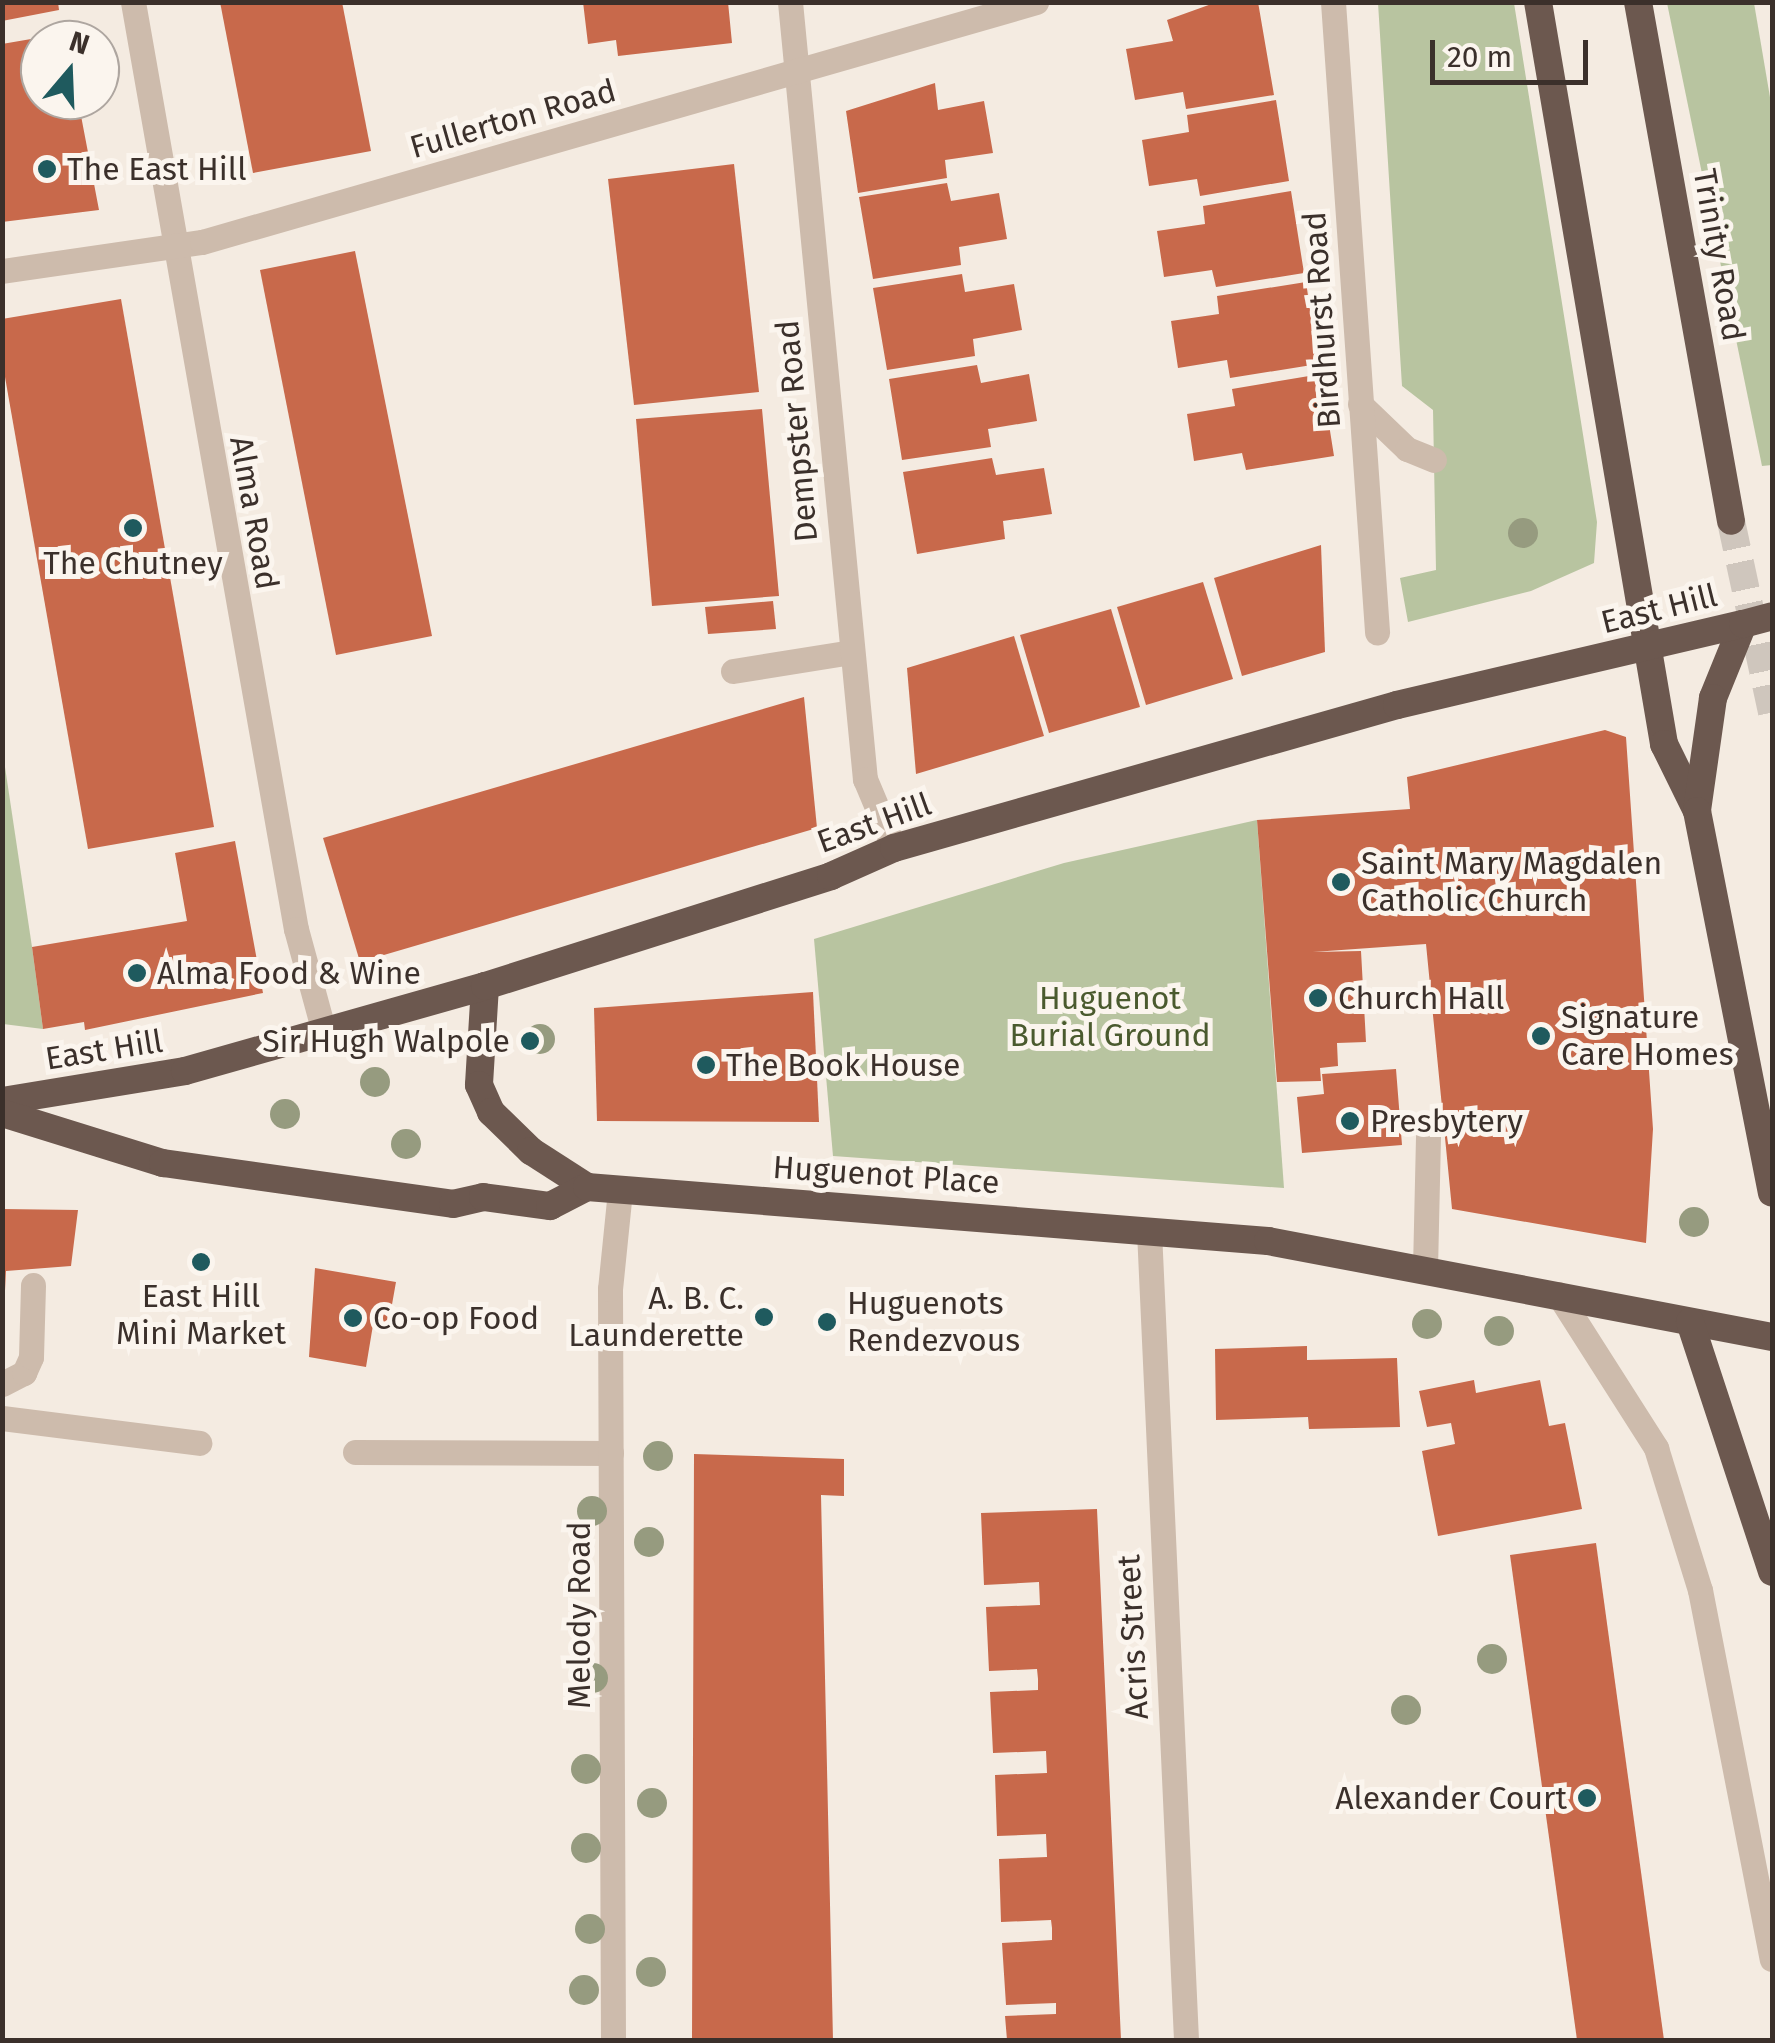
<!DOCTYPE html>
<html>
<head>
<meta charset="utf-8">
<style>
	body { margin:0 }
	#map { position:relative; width:1775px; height:2043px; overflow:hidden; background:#f4ebe1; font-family:"Fira Sans",sans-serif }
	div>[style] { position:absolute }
	.green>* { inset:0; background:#b8c4a0 }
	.building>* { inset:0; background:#c8694b }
	.trunk-tunnel>* { height:28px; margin-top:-14px; transform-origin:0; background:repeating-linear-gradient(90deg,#cfc6bd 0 28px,transparent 0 42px) }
	.service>* { height:25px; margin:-12.5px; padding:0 12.5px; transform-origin:12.5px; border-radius:12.5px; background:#cdbbac }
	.minor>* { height:25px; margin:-12.5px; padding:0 12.5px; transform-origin:12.5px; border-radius:12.5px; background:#cdbbac }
	.trunk>* { height:28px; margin:-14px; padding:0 14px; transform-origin:14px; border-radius:14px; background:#6c584f }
	.trunk-bridge>* { height:28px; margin:-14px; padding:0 14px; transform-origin:14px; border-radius:14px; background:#6c584f }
	.trees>* { width:30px; height:30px; margin:-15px; border-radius:50%; background:#969b7f }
	.dots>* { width:28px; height:28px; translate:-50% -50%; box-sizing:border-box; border:5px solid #fbf5ee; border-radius:50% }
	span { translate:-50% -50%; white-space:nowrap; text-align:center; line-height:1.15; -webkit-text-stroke:10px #fbf5ee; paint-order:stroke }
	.street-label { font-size:32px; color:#3b302b }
	.poi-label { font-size:32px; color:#3b302b }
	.left { translate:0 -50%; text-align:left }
	.right { translate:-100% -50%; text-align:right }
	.park-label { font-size:32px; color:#4a5a2e }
	.frame { position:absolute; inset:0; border:5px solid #3b302b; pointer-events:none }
	.north { position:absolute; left:20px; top:20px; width:100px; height:100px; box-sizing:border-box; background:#fbf5ee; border:2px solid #aea6a0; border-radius:50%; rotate:19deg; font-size:28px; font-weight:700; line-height:40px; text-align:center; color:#3b302b }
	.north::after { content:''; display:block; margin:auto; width:35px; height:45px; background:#1f5a5e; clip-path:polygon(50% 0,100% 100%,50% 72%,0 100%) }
	.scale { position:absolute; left:1430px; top:40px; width:158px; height:45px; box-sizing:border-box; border:5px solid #3b302b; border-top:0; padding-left:12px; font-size:30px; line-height:35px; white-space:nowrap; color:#3b302b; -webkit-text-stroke:8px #fbf5ee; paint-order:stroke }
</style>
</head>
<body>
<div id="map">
	<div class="green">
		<i style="clip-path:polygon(1378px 3px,1514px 3px,1597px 522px,1594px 563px,1531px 591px,1408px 622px,1400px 578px,1436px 570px,1433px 410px,1402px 386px)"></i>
		<i style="clip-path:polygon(1667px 3px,1754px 3px,1772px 109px,1772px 465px,1762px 466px)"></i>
		<i style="clip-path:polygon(2px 747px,32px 947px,43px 1029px,3px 1024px)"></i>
		<i style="clip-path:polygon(1257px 820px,1284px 1188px,833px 1156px,814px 939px,1064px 863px)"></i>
	</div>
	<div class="building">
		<i style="clip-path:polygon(2px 2px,58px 2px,59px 10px,2px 21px)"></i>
		<i style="clip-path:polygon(220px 2px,342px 2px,371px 151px,253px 173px)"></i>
		<i style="clip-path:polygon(583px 2px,728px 2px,732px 43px,618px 56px,616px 40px,588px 44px)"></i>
		<i style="clip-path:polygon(1217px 2px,1258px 2px,1274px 95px,1186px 109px,1183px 92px,1135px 100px,1126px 49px,1173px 41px,1167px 20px)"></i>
		<i style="clip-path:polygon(66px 33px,67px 40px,40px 40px,40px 100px,78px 100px,99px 210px,2px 222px,2px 44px)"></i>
		<i style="clip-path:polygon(935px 83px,938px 110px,984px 101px,993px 153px,945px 160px,947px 178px,858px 193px,846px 111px)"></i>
		<i style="clip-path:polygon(1276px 100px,1289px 181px,1200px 196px,1197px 179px,1149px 186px,1142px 140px,1189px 132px,1187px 115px)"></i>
		<i style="clip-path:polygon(734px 164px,759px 392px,634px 405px,608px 179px)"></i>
		<i style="clip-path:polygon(947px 183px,951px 201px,999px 193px,1007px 239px,959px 247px,961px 265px,873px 279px,859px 197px)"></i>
		<i style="clip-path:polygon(1291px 191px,1304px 273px,1216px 287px,1212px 270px,1164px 277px,1157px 231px,1205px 224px,1203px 206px)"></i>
		<i style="clip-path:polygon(355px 251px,432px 636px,336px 655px,260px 270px)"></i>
		<i style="clip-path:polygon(962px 274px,965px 292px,1014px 284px,1022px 330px,973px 339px,975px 356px,887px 370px,873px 288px)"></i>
		<i style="clip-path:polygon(1306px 282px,1318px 364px,1230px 378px,1227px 360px,1178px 368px,1171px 321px,1219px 314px,1217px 296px)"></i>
		<i style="clip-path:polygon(121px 299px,214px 827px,88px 849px,2px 360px,2px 319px)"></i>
		<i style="clip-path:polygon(977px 365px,981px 383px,1029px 374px,1037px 421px,988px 429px,991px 447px,902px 460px,889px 379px)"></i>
		<i style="clip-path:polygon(1321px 374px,1334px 456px,1246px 470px,1242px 453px,1194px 461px,1187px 414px,1235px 406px,1232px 389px)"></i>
		<i style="clip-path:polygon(762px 409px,779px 596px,652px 606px,636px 419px)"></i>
		<i style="clip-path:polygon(992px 458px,996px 475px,1044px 468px,1052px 514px,1003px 521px,1005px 539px,917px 554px,903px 472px)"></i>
		<i style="clip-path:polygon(1321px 545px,1325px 652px,1242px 676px,1214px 578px)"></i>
		<i style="clip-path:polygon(1203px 582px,1233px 679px,1146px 705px,1117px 607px)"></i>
		<i style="clip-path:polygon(773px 601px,776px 629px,708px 634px,705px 607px)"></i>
		<i style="clip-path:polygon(1111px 609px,1140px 707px,1049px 733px,1020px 635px)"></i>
		<i style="clip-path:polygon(1014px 636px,1044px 736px,916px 774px,907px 668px)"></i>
		<i style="clip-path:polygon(804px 697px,817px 828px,360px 962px,323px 838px)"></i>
		<i style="clip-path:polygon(1605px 730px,1626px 737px,1653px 1129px,1646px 1243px,1452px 1209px,1426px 944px,1313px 952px,1361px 951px,1366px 1042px,1337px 1043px,1338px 1066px,1320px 1068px,1321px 1081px,1277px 1082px,1257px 820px,1410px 809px,1407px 777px)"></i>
		<i style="clip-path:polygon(235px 841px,263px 993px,85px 1030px,84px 1022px,43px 1029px,32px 947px,187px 921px,175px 853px)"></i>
		<i style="clip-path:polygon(813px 992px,819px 1122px,597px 1121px,594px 1008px)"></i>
		<i style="clip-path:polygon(1396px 1069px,1402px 1145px,1302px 1153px,1297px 1097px,1324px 1094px,1322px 1074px)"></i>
		<i style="clip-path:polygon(2px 1209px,78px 1210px,71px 1266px,6px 1271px,2px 1351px)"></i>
		<i style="clip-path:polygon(315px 1268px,396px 1282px,388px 1327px,373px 1325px,366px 1367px,309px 1357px)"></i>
		<i style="clip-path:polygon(1307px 1346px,1307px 1360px,1397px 1358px,1400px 1427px,1309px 1429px,1308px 1417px,1216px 1420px,1215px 1349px)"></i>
		<i style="clip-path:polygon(1474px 1380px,1476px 1393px,1540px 1380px,1549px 1426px,1565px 1423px,1582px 1509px,1438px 1536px,1422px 1451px,1455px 1444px,1451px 1423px,1427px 1427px,1419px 1391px)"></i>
		<i style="clip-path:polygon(694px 1454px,844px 1459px,844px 1496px,821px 1495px,833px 2040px,692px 2040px)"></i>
		<i style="clip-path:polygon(1097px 1509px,1121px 2040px,1007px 2040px,1005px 2016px,1056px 2014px,1056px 2003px,1006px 2005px,1002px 1943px,1052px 1940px,1052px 1928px,1051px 1920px,1001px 1922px,999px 1859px,1047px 1857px,1046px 1834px,997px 1836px,995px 1775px,1047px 1773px,1046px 1751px,993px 1753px,990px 1692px,1038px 1690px,1038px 1679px,1037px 1669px,989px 1671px,986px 1607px,1040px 1605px,1039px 1582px,984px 1585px,981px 1513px)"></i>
		<i style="clip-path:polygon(1596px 1543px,1664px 2040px,1577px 2040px,1510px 1555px)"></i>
	</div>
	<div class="trunk-tunnel">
		<i style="left:1731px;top:521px;width:196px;rotate:77.9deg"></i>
	</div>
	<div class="service">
		<i style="left:1360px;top:404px;width:65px;rotate:43.8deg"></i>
		<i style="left:1407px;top:449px;width:29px;rotate:22deg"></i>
		<i style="left:733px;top:671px;width:120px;rotate:-9.1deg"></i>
		<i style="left:1425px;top:1269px;width:132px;rotate:-88.7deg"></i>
		<i style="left:2px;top:1384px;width:25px;rotate:-27deg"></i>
		<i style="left:24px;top:1373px;width:17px;rotate:-66deg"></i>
		<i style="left:31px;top:1357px;width:72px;rotate:-88.4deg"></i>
		<i style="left:2px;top:1418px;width:199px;rotate:7.2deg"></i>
		<i style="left:355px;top:1452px;width:256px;rotate:0.2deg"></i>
	</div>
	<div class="minor">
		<i style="left:133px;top:2px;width:941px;rotate:80.03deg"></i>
		<i style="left:296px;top:929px;width:107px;rotate:74.8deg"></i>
		<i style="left:790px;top:2px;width:781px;rotate:84.49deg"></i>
		<i style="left:865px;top:779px;width:75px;rotate:67.2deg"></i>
		<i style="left:1333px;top:2px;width:632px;rotate:86deg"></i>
		<i style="left:2px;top:271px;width:202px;rotate:-8.3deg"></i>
		<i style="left:202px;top:242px;width:868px;rotate:-16.05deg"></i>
		<i style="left:1149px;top:1231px;width:810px;rotate:87.38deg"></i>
		<i style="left:1558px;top:1294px;width:183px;rotate:57.5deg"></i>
		<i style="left:1656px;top:1448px;width:149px;rotate:72.8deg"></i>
		<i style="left:1700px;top:1590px;width:376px;rotate:79deg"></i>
		<i style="left:613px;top:2040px;width:751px;rotate:-90.23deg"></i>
		<i style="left:610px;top:1289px;width:100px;rotate:-84.2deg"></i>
	</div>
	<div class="trunk">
		<i style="left:1538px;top:2px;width:753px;rotate:80.36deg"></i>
		<i style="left:1664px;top:744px;width:75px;rotate:63.8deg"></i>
		<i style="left:1638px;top:2px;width:527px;rotate:79.84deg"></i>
		<i style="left:1743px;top:624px;width:80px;rotate:112.1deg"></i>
		<i style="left:1713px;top:698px;width:114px;rotate:98.1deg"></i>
		<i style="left:1697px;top:811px;width:389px;rotate:78.9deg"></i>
		<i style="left:485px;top:986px;width:99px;rotate:93.5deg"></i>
		<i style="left:479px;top:1085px;width:30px;rotate:66deg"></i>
		<i style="left:491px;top:1112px;width:56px;rotate:44.3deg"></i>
		<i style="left:531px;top:1151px;width:67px;rotate:32.7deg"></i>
		<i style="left:2px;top:1101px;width:185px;rotate:-9.3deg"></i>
		<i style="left:185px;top:1071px;width:312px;rotate:-15.8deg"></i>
		<i style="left:485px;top:986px;width:363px;rotate:-17.6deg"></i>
		<i style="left:831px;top:876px;width:69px;rotate:-24deg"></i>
		<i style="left:894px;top:848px;width:523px;rotate:-15.87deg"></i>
		<i style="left:1397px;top:705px;width:355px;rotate:-13.2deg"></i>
		<i style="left:2px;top:1113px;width:169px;rotate:17.3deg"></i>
		<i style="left:163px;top:1163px;width:293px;rotate:8deg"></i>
		<i style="left:453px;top:1204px;width:31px;rotate:-13deg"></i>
		<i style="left:483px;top:1197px;width:68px;rotate:7.7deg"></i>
		<i style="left:550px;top:1206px;width:42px;rotate:-27.2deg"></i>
		<i style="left:587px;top:1187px;width:683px;rotate:4.53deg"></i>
		<i style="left:1268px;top:1241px;width:513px;rotate:10.78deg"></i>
		<i style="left:1690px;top:1322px;width:263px;rotate:71.8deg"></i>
	</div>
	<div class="trunk-bridge">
		<i style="left:1743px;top:624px;width:30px;rotate:-15deg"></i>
	</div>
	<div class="trees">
		<i style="left:1523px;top:533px"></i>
		<i style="left:540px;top:1039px"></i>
		<i style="left:375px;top:1082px"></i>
		<i style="left:285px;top:1114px"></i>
		<i style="left:406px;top:1144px"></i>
		<i style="left:1694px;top:1222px"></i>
		<i style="left:1427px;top:1324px"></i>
		<i style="left:1499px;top:1331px"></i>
		<i style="left:658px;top:1456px"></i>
		<i style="left:592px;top:1511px"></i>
		<i style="left:649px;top:1542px"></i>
		<i style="left:1492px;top:1659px"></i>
		<i style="left:593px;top:1678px"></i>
		<i style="left:1406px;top:1710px"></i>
		<i style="left:586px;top:1769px"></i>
		<i style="left:652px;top:1803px"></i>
		<i style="left:586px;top:1848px"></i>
		<i style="left:590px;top:1929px"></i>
		<i style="left:651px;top:1972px"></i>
		<i style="left:584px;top:1990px"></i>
	</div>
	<div class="dots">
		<i style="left:47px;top:169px;background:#1f5a5e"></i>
		<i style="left:133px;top:528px;background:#1f5a5e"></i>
		<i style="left:1341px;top:882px;background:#1f5a5e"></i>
		<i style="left:137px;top:973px;background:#1f5a5e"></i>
		<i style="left:1318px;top:998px;background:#1f5a5e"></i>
		<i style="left:1541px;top:1036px;background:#1f5a5e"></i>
		<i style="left:530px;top:1041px;background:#1f5a5e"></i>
		<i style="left:706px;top:1065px;background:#1f5a5e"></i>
		<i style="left:1350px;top:1121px;background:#1f5a5e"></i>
		<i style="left:201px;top:1262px;background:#1f5a5e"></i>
		<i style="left:764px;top:1317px;background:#1f5a5e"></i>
		<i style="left:353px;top:1318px;background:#1f5a5e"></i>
		<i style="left:827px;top:1322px;background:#1f5a5e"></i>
		<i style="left:1587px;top:1798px;background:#1f5a5e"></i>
	</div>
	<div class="street-label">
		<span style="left:513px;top:119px;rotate:-16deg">Fullerton Road</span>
		<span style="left:1719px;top:255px;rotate:80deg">Trinity Road</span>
		<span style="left:1322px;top:320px;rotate:-94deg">Birdhurst Road</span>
		<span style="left:797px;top:431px;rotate:-95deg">Dempster Road</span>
		<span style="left:254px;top:513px;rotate:80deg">Alma Road</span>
		<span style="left:1659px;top:609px;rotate:-14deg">East Hill</span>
		<span style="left:874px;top:823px;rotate:-20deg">East Hill</span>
		<span style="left:104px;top:1050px;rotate:-9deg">East Hill</span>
		<span style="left:886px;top:1175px;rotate:4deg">Huguenot Place</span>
		<span style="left:579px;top:1615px;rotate:-90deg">Melody Road</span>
		<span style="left:1133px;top:1637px;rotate:-93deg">Acris Street</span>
	</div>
	<div class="poi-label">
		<span class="left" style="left:67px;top:169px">The East Hill</span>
		<span style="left:133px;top:563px">The Chutney</span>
		<span class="left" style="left:1361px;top:882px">Saint Mary Magdalen<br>Catholic Church</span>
		<span class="left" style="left:157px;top:973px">Alma Food &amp; Wine</span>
		<span class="left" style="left:1338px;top:998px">Church Hall</span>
		<span class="left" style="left:1561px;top:1036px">Signature<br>Care Homes</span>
		<span class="right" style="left:510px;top:1041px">Sir Hugh Walpole</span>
		<span class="left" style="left:726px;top:1065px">The Book House</span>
		<span class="left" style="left:1370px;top:1121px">Presbytery</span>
		<span style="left:201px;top:1315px">East Hill<br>Mini Market</span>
		<span class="right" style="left:744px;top:1317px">A. B. C.<br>Launderette</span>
		<span class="left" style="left:847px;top:1322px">Huguenots<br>Rendezvous</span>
		<span class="left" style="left:373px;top:1318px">Co-op Food</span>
		<span class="right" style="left:1567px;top:1798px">Alexander Court</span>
	</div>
	<div class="park-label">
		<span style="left:1110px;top:1017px">Huguenot<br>Burial Ground</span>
	</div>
	<div class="frame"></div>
	<div class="north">N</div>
	<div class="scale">20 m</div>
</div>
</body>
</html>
